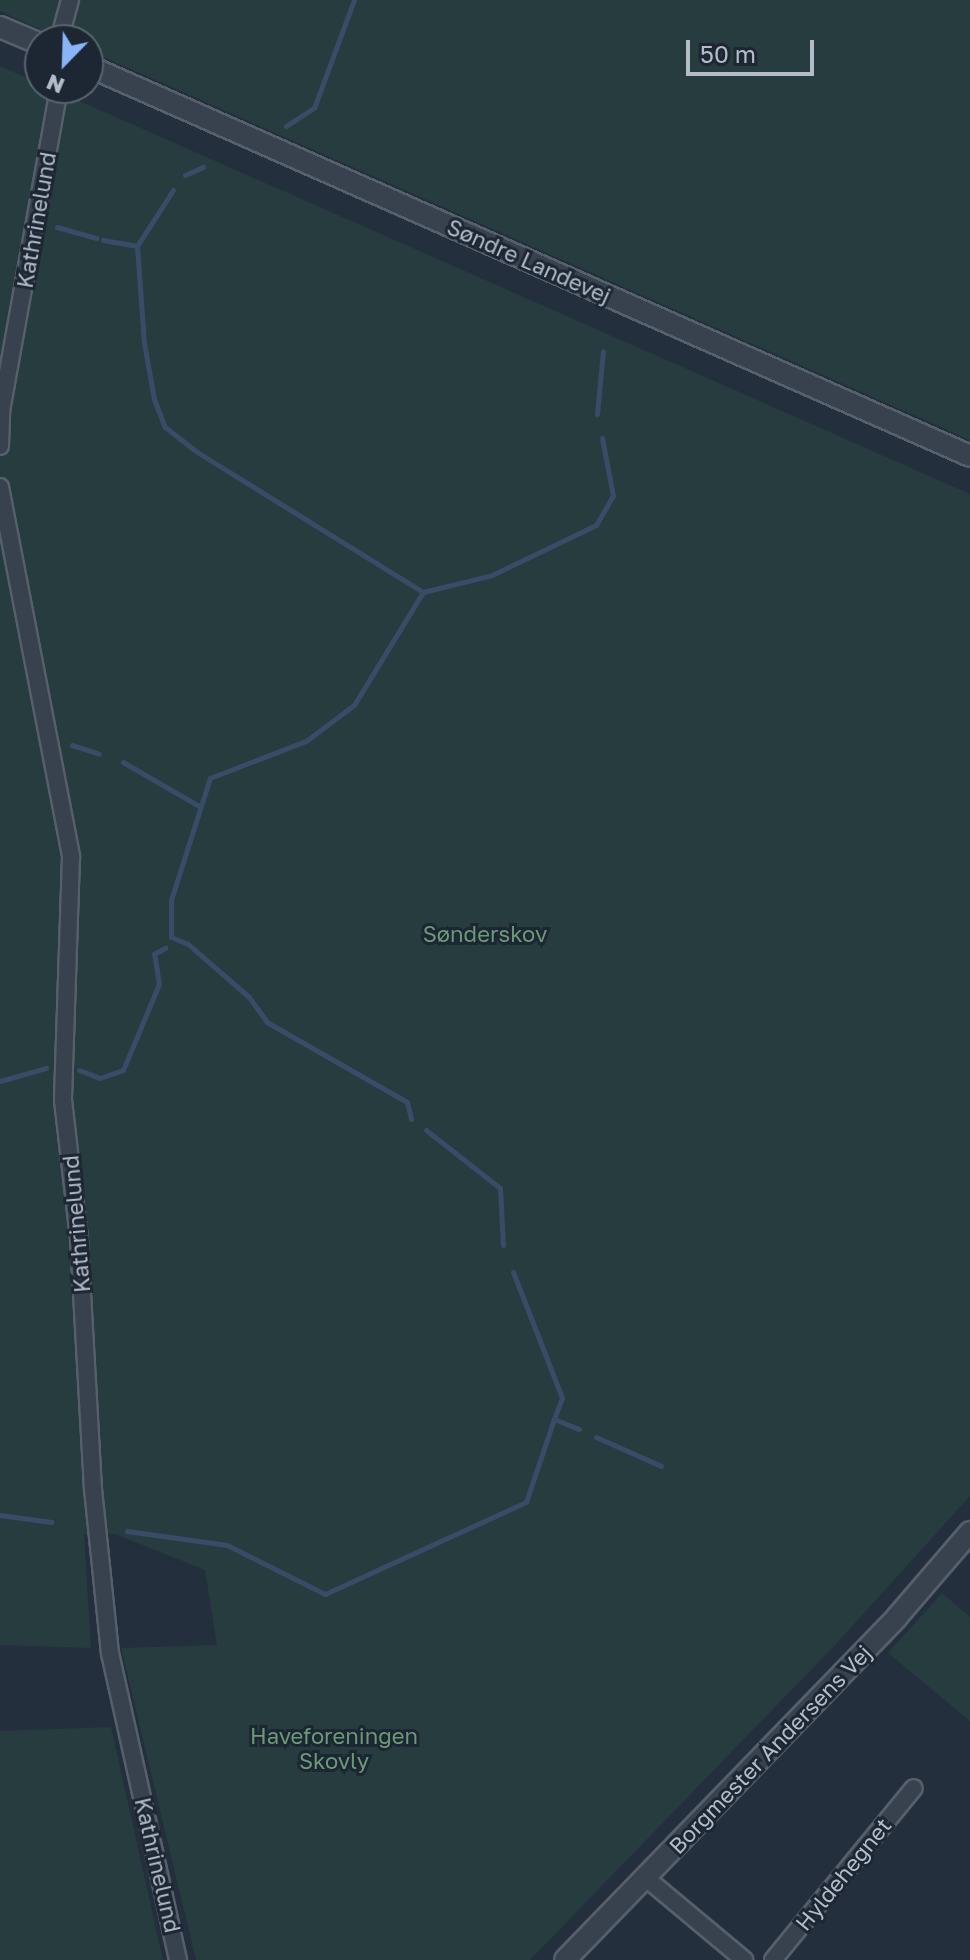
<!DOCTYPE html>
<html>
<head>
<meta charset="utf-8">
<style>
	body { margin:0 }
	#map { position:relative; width:970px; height:1960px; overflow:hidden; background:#242f3e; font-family:"Golos Text",sans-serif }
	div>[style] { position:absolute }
	.green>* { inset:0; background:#263c3f }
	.stream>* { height:5px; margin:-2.5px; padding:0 2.5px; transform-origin:2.5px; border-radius:2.5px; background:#394c67 }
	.roads { filter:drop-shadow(2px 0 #565f6c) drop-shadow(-2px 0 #565f6c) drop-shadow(0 2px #565f6c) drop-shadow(0 -2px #565f6c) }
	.minor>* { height:16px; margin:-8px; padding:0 8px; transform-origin:8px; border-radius:8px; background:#38414e }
	.tertiary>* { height:20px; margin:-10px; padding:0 10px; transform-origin:10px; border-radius:10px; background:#38414e }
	span { translate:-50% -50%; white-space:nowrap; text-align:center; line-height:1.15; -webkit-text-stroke:6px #1d2633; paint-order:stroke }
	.street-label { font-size:22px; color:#b4bcc9 }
	.park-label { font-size:22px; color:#6b9a76 }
	.north { position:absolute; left:24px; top:24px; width:80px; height:80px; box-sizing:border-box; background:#1d2633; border:2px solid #59626f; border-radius:50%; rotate:203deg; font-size:22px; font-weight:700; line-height:32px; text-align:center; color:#b4bcc9 }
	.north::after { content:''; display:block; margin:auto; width:28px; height:36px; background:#8ab4f8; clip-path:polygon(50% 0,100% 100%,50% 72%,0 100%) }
	.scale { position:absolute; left:686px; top:40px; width:128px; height:36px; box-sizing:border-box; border:4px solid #b4bcc9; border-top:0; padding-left:10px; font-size:24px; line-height:28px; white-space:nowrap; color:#b4bcc9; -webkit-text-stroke:6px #1d2633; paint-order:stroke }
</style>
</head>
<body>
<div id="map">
	<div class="green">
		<i style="clip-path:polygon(0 0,970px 0,970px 440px,88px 50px,88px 40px,64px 40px,0 11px)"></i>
		<i style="clip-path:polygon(0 66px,970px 494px,970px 1496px,836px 1644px,530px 1960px,196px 1960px,121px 1648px,217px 1645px,205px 1570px,115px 1534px,84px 1534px,91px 1648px,0 1645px)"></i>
		<i style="clip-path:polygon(942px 1593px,970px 1617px,970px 1721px,888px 1653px)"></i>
		<i style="clip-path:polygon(111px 1727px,163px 1960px,0 1960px,0 1731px)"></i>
	</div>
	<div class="stream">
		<i style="left:286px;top:126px;width:33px;rotate:-33deg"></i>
		<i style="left:314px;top:108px;width:115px;rotate:-69.7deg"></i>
		<i style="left:185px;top:175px;width:20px;rotate:-24deg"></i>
		<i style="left:173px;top:190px;width:67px;rotate:122.7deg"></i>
		<i style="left:137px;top:246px;width:97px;rotate:85.9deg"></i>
		<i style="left:144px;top:343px;width:57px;rotate:79.9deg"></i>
		<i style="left:154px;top:399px;width:30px;rotate:69deg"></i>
		<i style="left:165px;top:427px;width:41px;rotate:38deg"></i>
		<i style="left:197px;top:452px;width:266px;rotate:31.8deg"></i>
		<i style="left:57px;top:227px;width:41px;rotate:15.8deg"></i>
		<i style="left:103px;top:240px;width:35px;rotate:10deg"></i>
		<i style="left:597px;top:414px;width:63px;rotate:-84.6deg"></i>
		<i style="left:72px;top:745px;width:28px;rotate:18deg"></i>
		<i style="left:123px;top:762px;width:88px;rotate:30.1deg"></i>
		<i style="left:79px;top:1070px;width:22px;rotate:21deg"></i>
		<i style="left:100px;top:1078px;width:24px;rotate:-19deg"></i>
		<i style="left:123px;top:1070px;width:93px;rotate:-67.3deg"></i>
		<i style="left:159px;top:984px;width:30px;rotate:-99deg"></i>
		<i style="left:154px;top:954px;width:13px;rotate:-29deg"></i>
		<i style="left:0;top:1081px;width:48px;rotate:-15.8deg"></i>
		<i style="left:411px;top:1119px;width:17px;rotate:-103deg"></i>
		<i style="left:407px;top:1102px;width:161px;rotate:-150.3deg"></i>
		<i style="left:267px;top:1022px;width:31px;rotate:-126deg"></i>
		<i style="left:249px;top:997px;width:81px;rotate:-139deg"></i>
		<i style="left:188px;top:944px;width:18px;rotate:-158deg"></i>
		<i style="left:171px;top:937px;width:37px;rotate:-90deg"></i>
		<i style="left:171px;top:900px;width:128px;rotate:-72.3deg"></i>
		<i style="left:210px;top:778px;width:103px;rotate:-21.1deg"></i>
		<i style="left:306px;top:741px;width:60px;rotate:-36.9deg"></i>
		<i style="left:354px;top:705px;width:132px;rotate:-58.6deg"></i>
		<i style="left:423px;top:592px;width:71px;rotate:-13.8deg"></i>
		<i style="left:492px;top:575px;width:115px;rotate:-25.7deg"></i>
		<i style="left:596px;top:525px;width:34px;rotate:-60deg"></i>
		<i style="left:613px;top:496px;width:59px;rotate:-100.7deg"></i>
		<i style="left:426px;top:1130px;width:94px;rotate:38.1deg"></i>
		<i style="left:500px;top:1188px;width:57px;rotate:87deg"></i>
		<i style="left:513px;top:1272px;width:135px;rotate:68.7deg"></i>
		<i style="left:562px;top:1398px;width:22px;rotate:111deg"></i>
		<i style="left:596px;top:1437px;width:71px;rotate:24deg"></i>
		<i style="left:0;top:1515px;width:52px;rotate:7.7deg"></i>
		<i style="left:127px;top:1531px;width:101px;rotate:8deg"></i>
		<i style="left:227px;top:1545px;width:110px;rotate:26.6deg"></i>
		<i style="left:325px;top:1594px;width:221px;rotate:-24.6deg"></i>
		<i style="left:526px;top:1502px;width:88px;rotate:-71.4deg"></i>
		<i style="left:554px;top:1419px;width:27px;rotate:22deg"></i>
	</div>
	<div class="roads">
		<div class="minor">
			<i style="left:59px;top:40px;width:41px;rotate:-74.6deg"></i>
			<i style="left:0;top:446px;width:35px;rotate:-88deg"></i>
			<i style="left:1px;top:411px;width:328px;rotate:-79.8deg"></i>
			<i style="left:0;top:487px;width:377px;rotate:79.1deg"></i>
			<i style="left:71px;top:857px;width:243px;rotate:91.9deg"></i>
			<i style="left:63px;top:1100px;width:140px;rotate:83.4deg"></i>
			<i style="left:79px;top:1239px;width:250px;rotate:86.8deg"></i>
			<i style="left:93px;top:1489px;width:165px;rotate:84.1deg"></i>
			<i style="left:110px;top:1653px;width:314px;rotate:77.5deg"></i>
			<i style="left:646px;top:1878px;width:128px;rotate:39.9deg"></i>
			<i style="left:773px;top:1960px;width:222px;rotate:-50.7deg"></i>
		</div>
		<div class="tertiary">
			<i style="left:0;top:27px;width:43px;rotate:23deg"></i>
			<i style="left:88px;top:66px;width:964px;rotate:23.85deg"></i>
			<i style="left:565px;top:1960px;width:477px;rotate:-45.9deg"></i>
			<i style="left:897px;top:1617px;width:112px;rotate:-49.3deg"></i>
		</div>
	</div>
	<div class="street-label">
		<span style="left:36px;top:220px;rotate:-80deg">Kathrinelund</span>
		<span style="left:529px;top:261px;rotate:24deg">Søndre Landevej</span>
		<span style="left:76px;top:1224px;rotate:-95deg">Kathrinelund</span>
		<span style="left:770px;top:1749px;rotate:-46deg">Borgmester Andersens Vej</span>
		<span style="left:158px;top:1865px;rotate:77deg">Kathrinelund</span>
		<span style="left:843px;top:1874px;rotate:-51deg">Hyldehegnet</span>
	</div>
	<div class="park-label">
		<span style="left:485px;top:934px">Sønderskov</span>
		<span style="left:334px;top:1748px">Haveforeningen<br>Skovly</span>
	</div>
	<div class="north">N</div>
	<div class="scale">50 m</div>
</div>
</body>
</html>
